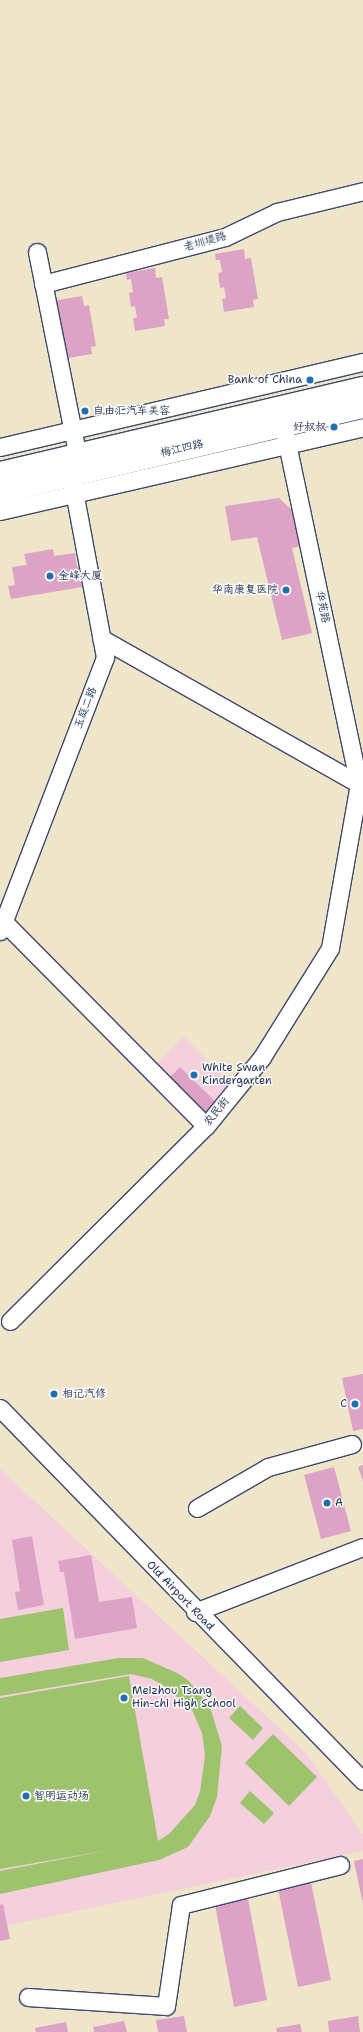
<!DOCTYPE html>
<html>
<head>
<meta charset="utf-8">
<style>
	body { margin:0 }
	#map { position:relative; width:363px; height:2032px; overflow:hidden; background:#efe6c9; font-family:"Shantell Sans","LXGW WenKai TC",sans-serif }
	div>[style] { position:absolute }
	.built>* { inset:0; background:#f4cfdc }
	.green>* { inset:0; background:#9ec36d }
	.building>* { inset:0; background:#dca3c6 }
	.roads { filter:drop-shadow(1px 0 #3b4a6e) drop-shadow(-1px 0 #3b4a6e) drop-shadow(0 1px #3b4a6e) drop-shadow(0 -1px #3b4a6e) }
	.minor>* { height:17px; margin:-8.5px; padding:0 8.5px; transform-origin:8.5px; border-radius:8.5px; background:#fff }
	.major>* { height:21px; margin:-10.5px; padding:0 10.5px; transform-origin:10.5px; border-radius:10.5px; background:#fff }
	.dots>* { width:11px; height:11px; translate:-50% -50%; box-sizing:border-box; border:2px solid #fdfcf7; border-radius:50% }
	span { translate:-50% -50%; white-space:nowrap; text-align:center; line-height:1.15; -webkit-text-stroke:3px #fdfcf7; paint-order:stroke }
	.street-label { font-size:11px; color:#1b2f5e }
	.poi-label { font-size:11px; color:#1b2f5e }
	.right { translate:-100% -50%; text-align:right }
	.left { translate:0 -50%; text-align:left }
</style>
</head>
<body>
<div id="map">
	<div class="built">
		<i style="clip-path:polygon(183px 1036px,232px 1085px,204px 1114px,155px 1065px)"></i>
		<i style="clip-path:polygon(0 1469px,305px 1752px,363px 1834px,363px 1851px,0 1927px)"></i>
	</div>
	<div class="green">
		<i style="clip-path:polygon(63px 1608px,69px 1650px,0 1662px,0 1619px)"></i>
		<i style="clip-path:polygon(119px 1658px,143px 1658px,177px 1673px,188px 1680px,210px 1707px,222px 1746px,217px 1797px,210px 1816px,188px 1847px,159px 1860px,0 1894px,0 1871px,110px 1850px,0 1869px,0 1698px,129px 1676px,158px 1841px,169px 1834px,195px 1805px,200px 1792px,205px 1755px,202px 1733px,192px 1710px,166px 1687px,152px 1679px,131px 1674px,0 1696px,0 1678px)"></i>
		<i style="clip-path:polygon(240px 1706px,263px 1728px,253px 1740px,229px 1718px)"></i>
		<i style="clip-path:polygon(273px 1734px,317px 1777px,289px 1806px,245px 1763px)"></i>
		<i style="clip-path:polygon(250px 1791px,274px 1813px,264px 1824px,240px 1803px)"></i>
	</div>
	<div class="building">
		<i style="clip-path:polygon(244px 249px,245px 259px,251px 258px,258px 299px,253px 300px,254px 307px,224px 312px,222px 299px,226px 298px,224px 287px,220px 288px,218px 273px,222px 272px,220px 260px,216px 260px,215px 254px)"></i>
		<i style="clip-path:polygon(155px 268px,156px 278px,162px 277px,169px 319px,164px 319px,165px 326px,135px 331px,133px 318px,137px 318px,135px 306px,131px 307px,129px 293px,133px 292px,131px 279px,127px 280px,126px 273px)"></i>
		<i style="clip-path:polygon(82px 296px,84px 306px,89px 305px,96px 346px,91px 347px,92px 354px,62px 359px,64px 345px,62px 334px,58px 335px,56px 320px,60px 319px,58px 307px,54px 307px,53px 301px)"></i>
		<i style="clip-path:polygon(279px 498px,292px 510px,301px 546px,292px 548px,312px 633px,282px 640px,257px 537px,231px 541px,225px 506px)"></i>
		<i style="clip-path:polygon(53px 549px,54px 556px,75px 553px,77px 567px,85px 565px,88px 586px,11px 599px,8px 586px,15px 585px,12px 567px,27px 565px,24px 554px)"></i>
		<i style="clip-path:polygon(180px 1067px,218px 1104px,204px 1118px,166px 1081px)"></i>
		<i style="clip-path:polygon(363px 1374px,363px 1429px,353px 1431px,342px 1378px)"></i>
		<i style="clip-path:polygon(363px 1465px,363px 1481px,358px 1467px)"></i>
		<i style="clip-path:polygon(334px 1467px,351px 1531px,321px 1539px,304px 1475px)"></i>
		<i style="clip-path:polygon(32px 1536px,44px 1605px,18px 1610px,15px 1592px,20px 1591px,12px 1540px)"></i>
		<i style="clip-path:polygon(91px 1555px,99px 1602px,132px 1597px,137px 1628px,75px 1639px,64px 1572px,60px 1572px,58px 1561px)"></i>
		<i style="clip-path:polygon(363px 1859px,363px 1900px,362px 1900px,354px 1861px)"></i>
		<i style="clip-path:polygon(309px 1873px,331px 1980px,298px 1987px,276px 1879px)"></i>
		<i style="clip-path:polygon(245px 1883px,267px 2000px,234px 2007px,212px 1889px)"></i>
		<i style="clip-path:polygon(3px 1904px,10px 1939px,0 1941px,0 1905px)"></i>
		<i style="clip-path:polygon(184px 2016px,187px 2032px,158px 2032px,156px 2020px)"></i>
		<i style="clip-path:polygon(358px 2016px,360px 2032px,329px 2032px,328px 2021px)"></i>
		<i style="clip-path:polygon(124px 2021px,127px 2032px,94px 2032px,93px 2027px)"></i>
		<i style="clip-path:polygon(66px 2022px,68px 2032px,36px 2032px,35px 2028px)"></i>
		<i style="clip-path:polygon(300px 2024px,302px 2032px,277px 2032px,276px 2028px)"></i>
	</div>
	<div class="roads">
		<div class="minor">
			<i style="left:37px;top:252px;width:219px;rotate:78.7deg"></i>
			<i style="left:43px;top:284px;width:188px;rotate:-14.5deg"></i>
			<i style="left:225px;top:237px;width:58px;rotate:-25.7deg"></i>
			<i style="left:277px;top:212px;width:89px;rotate:-13.7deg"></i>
			<i style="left:285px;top:434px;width:358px;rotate:78.1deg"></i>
			<i style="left:359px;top:784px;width:4px;rotate:14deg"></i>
			<i style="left:0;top:447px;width:373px;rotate:-13.2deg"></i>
			<i style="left:0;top:511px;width:373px;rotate:-13deg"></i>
			<i style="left:4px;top:922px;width:287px;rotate:45.3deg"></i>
			<i style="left:0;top:931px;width:293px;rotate:-69deg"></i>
			<i style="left:105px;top:657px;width:185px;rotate:-100.6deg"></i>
			<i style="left:10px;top:1321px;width:276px;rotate:-44.9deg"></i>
			<i style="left:206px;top:1126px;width:89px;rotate:-50.9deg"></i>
			<i style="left:262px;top:1057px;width:128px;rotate:-58deg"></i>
			<i style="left:330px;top:948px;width:167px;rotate:-80deg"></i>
			<i style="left:359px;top:784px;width:296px;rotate:-150.5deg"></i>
			<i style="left:0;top:1408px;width:520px;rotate:45.78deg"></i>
			<i style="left:197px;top:1508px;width:82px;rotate:-30deg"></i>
			<i style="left:268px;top:1467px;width:87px;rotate:-15.3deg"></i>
			<i style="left:195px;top:1612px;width:180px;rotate:-21.2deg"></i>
			<i style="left:28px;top:1997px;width:138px;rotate:3.7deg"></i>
			<i style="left:166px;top:2006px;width:102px;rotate:-81.6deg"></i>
			<i style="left:181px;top:1905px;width:164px;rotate:-14.1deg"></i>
		</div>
		<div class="major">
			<i style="left:0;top:472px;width:373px;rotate:-13.2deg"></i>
			<i style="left:0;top:492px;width:373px;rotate:-13.2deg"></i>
		</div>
	</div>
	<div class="dots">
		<i style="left:310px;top:380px;background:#1f6fb2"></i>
		<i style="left:85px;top:411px;background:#1f6fb2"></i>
		<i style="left:334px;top:427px;background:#1f6fb2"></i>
		<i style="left:50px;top:576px;background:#1f6fb2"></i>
		<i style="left:286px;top:590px;background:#1f6fb2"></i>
		<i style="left:194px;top:1075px;background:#1f6fb2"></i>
		<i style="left:54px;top:1394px;background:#1f6fb2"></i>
		<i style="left:355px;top:1404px;background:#1f6fb2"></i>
		<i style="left:327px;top:1503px;background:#1f6fb2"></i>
		<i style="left:124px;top:1698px;background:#1f6fb2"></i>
		<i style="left:26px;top:1796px;background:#1f6fb2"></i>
	</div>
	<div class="street-label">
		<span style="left:205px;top:242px;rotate:-16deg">老圳堤路</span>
		<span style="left:182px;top:449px;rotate:-13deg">梅江四路</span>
		<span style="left:322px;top:607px;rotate:78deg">华苑路</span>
		<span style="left:86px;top:708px;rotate:-69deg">玉庭二路</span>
		<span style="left:217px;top:1112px;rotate:-51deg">农民街</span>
		<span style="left:180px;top:1596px;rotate:46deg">Old Airport Road</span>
	</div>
	<div class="poi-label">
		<span class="right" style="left:302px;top:380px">Bank of China</span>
		<span class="left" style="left:93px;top:411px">自由汇汽车美容</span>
		<span class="right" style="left:326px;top:427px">好叔叔</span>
		<span class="left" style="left:58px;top:576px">金峰大厦</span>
		<span class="right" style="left:278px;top:590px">华南康复医院</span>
		<span class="left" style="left:202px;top:1075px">White Swan<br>Kindergarten</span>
		<span class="left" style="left:62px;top:1394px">相记汽修</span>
		<span class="right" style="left:347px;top:1404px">C</span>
		<span class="left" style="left:335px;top:1503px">A</span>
		<span class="left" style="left:132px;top:1698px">Meizhou Tsang<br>Hin-chi High School</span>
		<span class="left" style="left:34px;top:1796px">智明运动场</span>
	</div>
</div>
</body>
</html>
